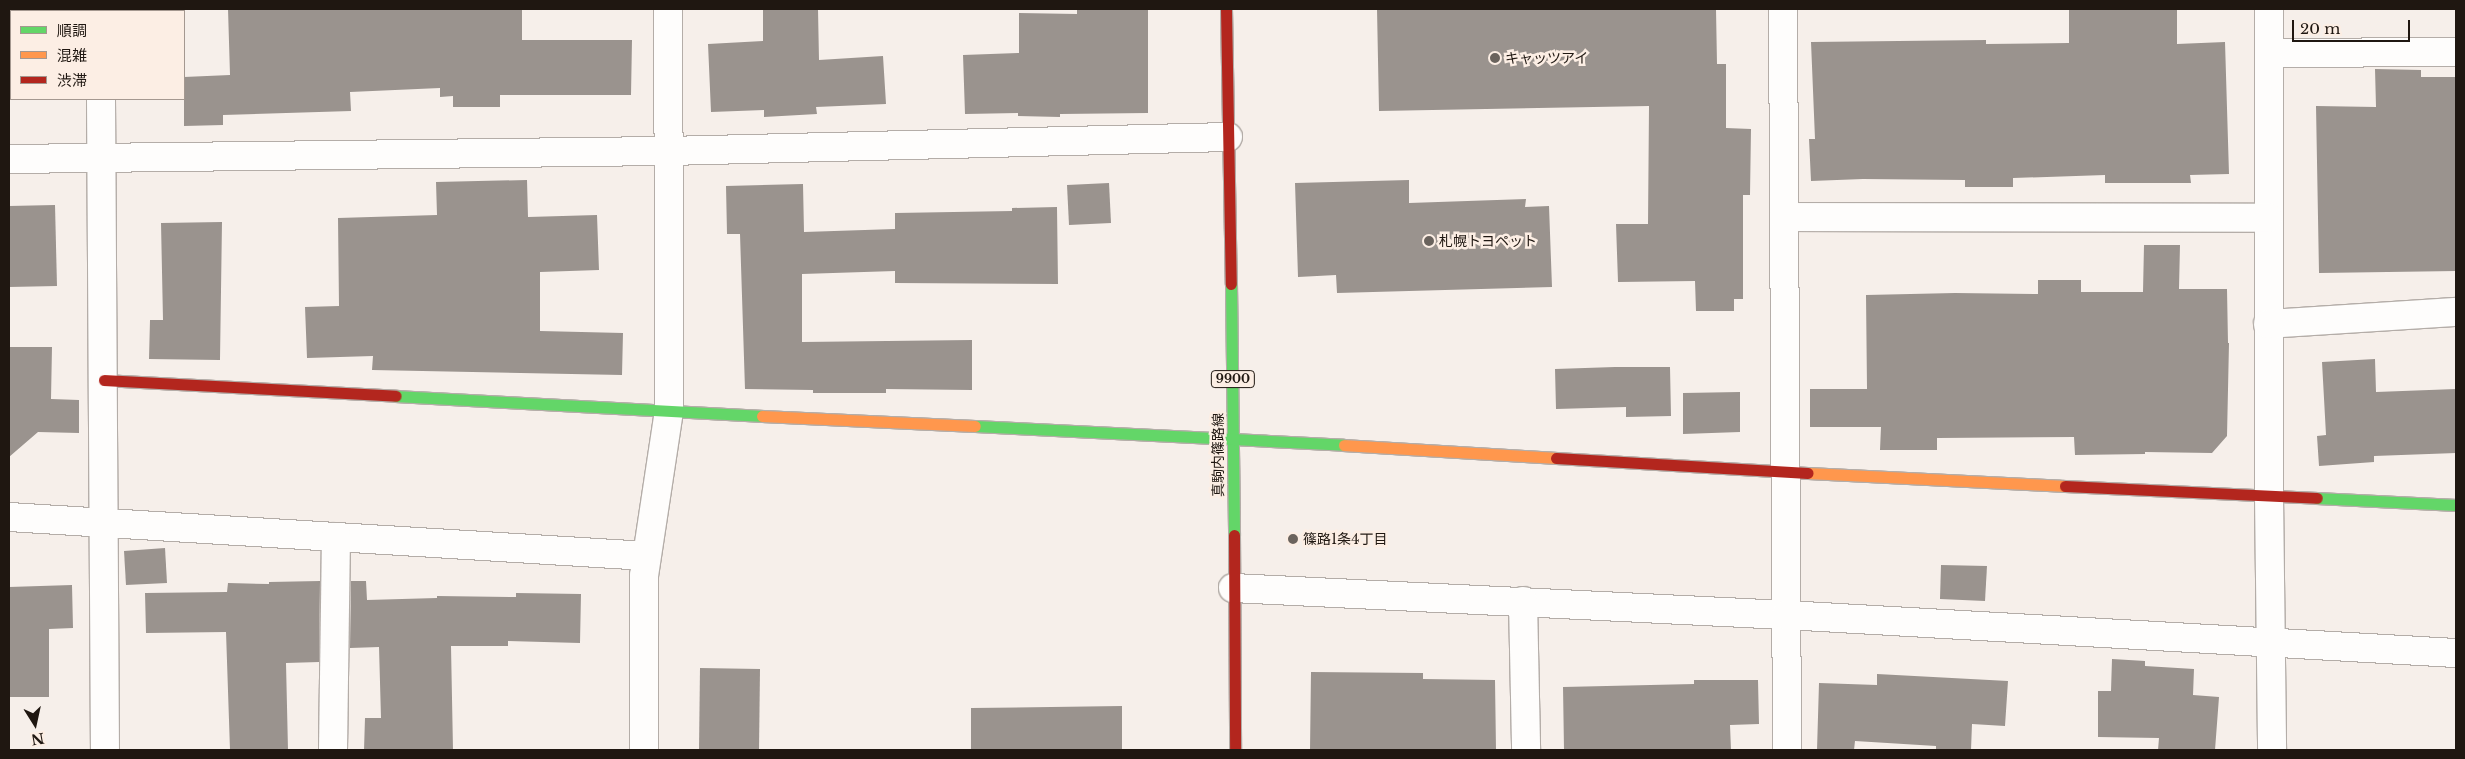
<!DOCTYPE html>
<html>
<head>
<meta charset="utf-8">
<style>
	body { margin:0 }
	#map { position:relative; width:2465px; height:759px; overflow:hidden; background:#f6efea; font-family:"Libre Baskerville","Noto Sans JP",serif }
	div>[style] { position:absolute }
	.building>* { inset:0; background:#9a938e }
	.roads { filter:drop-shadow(1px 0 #b4ada8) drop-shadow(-1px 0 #b4ada8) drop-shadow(0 1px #b4ada8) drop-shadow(0 -1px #b4ada8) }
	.street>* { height:28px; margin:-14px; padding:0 14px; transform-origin:14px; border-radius:14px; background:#fefdfc }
	.fast>* { height:11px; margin:-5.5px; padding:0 5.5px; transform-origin:5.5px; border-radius:5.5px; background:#63d668 }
	.slow>* { height:11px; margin:-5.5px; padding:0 5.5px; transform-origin:5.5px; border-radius:5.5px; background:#ff974d }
	.jam>* { height:11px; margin:-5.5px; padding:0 5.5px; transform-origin:5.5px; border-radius:5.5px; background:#b3261e }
	.dots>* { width:14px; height:14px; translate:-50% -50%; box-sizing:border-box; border:2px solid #fceee4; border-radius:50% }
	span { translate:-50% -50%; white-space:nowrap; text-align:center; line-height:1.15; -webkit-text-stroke:5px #fceee4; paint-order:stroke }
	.shield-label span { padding:1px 4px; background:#fceee4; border:1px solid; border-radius:4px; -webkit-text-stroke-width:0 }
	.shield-label { font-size:12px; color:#1f1711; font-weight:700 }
	.poi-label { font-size:14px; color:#1f1711 }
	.left { translate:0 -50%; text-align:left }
	.street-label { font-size:14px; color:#1f1711 }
	.frame { position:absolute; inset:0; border:10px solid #1f1711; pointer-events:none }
	.legend { position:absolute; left:10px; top:10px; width:175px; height:90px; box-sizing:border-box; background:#fceee4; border:1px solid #a49890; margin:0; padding:6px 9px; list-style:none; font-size:15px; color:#1f1711 }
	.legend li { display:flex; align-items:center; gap:10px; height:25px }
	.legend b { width:25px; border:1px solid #a49890 }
	.north { position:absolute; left:10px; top:699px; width:50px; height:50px; -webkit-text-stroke:4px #fceee4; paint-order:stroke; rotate:170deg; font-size:14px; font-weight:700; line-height:20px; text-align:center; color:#1f1711 }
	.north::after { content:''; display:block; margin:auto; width:18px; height:22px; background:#1f1711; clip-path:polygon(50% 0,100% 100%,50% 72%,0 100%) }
	.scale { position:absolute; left:2292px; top:20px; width:118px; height:22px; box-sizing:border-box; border:2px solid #1f1711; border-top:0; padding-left:6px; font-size:15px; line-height:18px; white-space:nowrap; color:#1f1711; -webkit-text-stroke:4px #fceee4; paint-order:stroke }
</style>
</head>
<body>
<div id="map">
	<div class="building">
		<i style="clip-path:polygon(228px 9px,522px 9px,522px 40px,632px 40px,631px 95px,500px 95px,500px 107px,453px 107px,453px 96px,440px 97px,440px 88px,350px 92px,351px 111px,223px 115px,223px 125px,184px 126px,184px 77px,230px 75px)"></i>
		<i style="clip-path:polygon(763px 9px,818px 9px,819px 60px,883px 56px,886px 104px,816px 107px,817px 114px,764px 117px,764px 110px,711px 112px,708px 44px,763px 41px)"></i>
		<i style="clip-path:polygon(1077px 9px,1148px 9px,1148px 113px,1060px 114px,1060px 117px,1018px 116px,1018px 113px,965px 114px,963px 55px,1019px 53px,1019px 13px,1077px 14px)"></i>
		<i style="clip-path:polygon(1377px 9px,1716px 9px,1717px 64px,1726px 64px,1726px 128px,1751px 129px,1750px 195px,1743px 195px,1743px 299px,1734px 299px,1734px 311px,1696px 311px,1695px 281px,1618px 282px,1616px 224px,1648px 224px,1649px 106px,1379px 111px)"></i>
		<i style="clip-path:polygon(2096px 9px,2177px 9px,2177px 44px,2225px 42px,2229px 174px,2190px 175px,2191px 183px,2105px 183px,2105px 175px,2013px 178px,2013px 187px,1965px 187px,1965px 180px,1863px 179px,1811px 181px,1809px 139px,1815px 139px,1811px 42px,1986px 40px,1986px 44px,2069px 43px,2069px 10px)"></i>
		<i style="clip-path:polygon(2375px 69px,2421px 70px,2421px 77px,2456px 77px,2456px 271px,2319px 273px,2316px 106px,2376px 107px)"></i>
		<i style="clip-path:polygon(527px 180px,528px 217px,597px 215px,599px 270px,540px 272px,540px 331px,623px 333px,622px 375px,372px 370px,373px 356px,307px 358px,305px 307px,339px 306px,338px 218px,437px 215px,436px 182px)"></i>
		<i style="clip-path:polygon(1409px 180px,1409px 203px,1526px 199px,1525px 207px,1549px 206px,1552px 287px,1337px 293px,1336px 275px,1298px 277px,1295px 183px)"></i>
		<i style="clip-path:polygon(1109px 183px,1111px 223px,1069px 225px,1067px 185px)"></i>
		<i style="clip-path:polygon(803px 184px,804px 232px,895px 229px,895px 213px,1012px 211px,1012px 208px,1057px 207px,1058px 284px,895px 283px,895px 271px,802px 274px,802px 342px,972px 340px,972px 390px,886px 389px,886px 393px,813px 393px,813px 390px,745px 389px,740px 234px,727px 234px,726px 186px)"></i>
		<i style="clip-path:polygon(55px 205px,57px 286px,9px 287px,9px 206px)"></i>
		<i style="clip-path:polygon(222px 222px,220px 360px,149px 359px,150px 320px,163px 320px,161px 223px)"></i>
		<i style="clip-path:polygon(2144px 245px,2180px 245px,2179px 289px,2227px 289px,2228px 343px,2229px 343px,2227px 436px,2212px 453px,2145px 452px,2145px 454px,2075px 455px,2074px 437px,1937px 438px,1937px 450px,1880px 450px,1881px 427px,1810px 427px,1810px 389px,1867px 389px,1866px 295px,1955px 293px,2038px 294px,2038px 280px,2081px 280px,2081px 292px,2143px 292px)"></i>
		<i style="clip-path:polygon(9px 347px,52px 347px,51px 399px,79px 400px,79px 433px,38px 432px,9px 457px)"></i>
		<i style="clip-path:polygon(2375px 359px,2376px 392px,2456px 389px,2456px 453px,2374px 456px,2374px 462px,2319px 466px,2317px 436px,2326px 435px,2322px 362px)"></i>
		<i style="clip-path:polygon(1615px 367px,1670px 367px,1671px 416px,1626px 417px,1626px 407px,1556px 409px,1555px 369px)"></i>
		<i style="clip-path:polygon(1740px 392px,1740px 432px,1683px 434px,1683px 393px)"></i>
		<i style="clip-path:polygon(165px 548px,167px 583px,126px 585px,124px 551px)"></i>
		<i style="clip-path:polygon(1941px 565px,1987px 566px,1985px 601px,1940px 599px)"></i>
		<i style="clip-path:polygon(320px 581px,319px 662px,286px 663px,288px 750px,230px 750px,226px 632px,146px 633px,145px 593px,227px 592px,228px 583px,269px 584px,269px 582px)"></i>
		<i style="clip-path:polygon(351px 581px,366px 581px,367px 600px,437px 598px,437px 596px,516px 597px,516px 593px,581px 594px,580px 643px,508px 641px,508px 646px,451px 646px,453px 750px,364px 750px,365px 718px,381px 718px,379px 647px,350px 648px)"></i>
		<i style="clip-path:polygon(72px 585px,73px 628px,49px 629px,49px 697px,9px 697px,9px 587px)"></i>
		<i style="clip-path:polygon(2112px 659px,2145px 661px,2145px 666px,2194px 669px,2193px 695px,2219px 697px,2215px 750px,2158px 750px,2159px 738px,2098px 737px,2098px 691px,2111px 691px)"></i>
		<i style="clip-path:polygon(700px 668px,760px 669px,759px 750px,699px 750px)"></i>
		<i style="clip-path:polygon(1311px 672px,1423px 673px,1423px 679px,1495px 680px,1496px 750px,1310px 750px)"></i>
		<i style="clip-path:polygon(1877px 674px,2008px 681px,2005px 726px,1972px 724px,1971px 750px,1936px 750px,1936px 746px,1855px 741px,1854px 750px,1817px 750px,1819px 683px,1877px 685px)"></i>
		<i style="clip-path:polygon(1694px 680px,1758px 680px,1759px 724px,1730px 725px,1731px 750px,1564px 750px,1563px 687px,1694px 684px)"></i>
		<i style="clip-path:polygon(1122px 706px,1122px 750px,971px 750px,971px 708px)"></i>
	</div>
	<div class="roads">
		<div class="street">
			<i style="left:99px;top:9px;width:2px;rotate:63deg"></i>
			<i style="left:1783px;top:9px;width:741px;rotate:89.69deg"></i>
			<i style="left:2269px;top:9px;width:487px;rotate:90deg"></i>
			<i style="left:2269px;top:496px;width:254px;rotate:89.3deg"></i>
			<i style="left:2269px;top:53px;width:187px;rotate:-0.3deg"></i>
			<i style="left:101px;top:99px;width:651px;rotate:89.65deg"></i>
			<i style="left:9px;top:159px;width:659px;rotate:-0.7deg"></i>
			<i style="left:668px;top:151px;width:560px;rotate:-1.43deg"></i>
			<i style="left:1784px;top:217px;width:484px;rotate:0.1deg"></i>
			<i style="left:2268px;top:324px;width:188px;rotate:-3.7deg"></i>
			<i style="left:9px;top:517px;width:638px;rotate:3.5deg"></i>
			<i style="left:1233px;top:588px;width:554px;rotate:2.8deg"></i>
			<i style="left:1786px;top:615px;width:671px;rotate:3.25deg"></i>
			<i style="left:1523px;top:601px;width:149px;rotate:88.8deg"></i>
			<i style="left:333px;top:750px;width:213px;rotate:-89.2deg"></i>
			<i style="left:644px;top:750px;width:174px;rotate:-90deg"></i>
			<i style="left:644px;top:576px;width:167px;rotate:-81.4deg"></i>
			<i style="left:669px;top:411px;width:402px;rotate:-90.1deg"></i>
		</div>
		<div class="fast">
			<i style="left:1231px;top:284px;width:251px;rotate:89.3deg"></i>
			<i style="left:396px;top:396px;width:367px;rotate:3.1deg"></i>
			<i style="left:975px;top:426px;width:369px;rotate:2.9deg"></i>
			<i style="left:2317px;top:498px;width:139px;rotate:2.9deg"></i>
		</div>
		<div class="slow">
			<i style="left:762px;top:416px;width:213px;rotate:2.7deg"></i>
			<i style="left:1344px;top:445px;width:212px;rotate:3.5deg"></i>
			<i style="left:1808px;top:473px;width:257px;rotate:2.9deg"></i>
		</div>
		<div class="jam">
			<i style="left:1226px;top:9px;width:275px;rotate:89deg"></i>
			<i style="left:104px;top:380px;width:292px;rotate:3.1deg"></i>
			<i style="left:1556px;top:458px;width:252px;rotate:3.4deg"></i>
			<i style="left:2065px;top:486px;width:252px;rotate:2.7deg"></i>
			<i style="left:1234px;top:535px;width:215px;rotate:89.7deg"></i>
		</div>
	</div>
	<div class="dots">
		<i style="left:1495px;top:58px;background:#6a635d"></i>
		<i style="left:1429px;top:241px;background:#6a635d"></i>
		<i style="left:1293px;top:539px;background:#6a635d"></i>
	</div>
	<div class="shield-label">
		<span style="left:1233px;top:379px">9900</span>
	</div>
	<div class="poi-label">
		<span class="left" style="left:1505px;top:58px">キャッツアイ</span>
		<span class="left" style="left:1439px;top:241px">札幌トヨペット</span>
		<span class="left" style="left:1303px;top:539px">篠路1条4丁目</span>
	</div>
	<div class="street-label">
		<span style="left:1218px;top:455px;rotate:-90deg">真駒内篠路線</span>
	</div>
	<div class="frame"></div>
	<ul class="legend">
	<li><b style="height:6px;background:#63d668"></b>順調</li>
	<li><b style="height:6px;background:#ff974d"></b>混雑</li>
	<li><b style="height:6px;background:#b3261e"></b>渋滞</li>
	</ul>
	<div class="north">N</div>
	<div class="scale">20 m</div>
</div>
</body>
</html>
